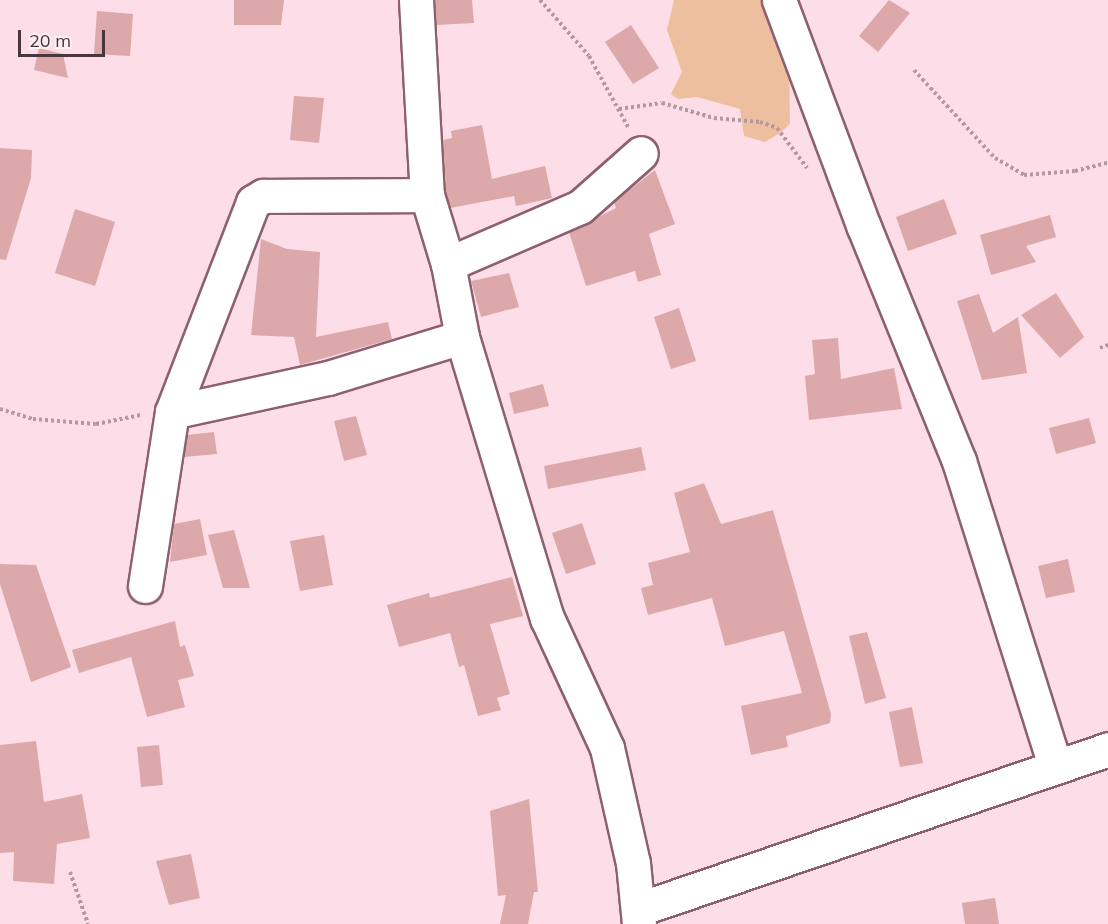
<!DOCTYPE html>
<html>
<head>
<meta charset="utf-8">
<style>
	body { margin:0 }
	#map { position:relative; width:1108px; height:924px; overflow:hidden; background:#fddde8; font-family:Mulish,sans-serif }
	div>[style] { position:absolute }
	.green>* { inset:0; background:#eebf9f }
	.building>* { inset:0; background:#dca8aa }
	.path>* { height:4px; margin-top:-2px; transform-origin:0; background:repeating-linear-gradient(90deg,#b398a2 0 3px,transparent 0 6px) }
	.roads { filter:drop-shadow(2px 0 #8d6070) drop-shadow(-2px 0 #8d6070) drop-shadow(0 2px #8d6070) drop-shadow(0 -2px #8d6070) }
	.minor>* { height:33px; margin:-16.5px; padding:0 16.5px; transform-origin:16.5px; border-radius:16.5px; background:#fff }
	span { translate:-50% -50%; white-space:nowrap; text-align:center; line-height:1.15; -webkit-text-stroke:4.5px #fcf1f4; paint-order:stroke }
	.scale { position:absolute; left:18px; top:30px; width:87px; height:27px; box-sizing:border-box; border:3px solid #4a363d; border-top:0; padding-left:8px; font-size:18px; line-height:21px; white-space:nowrap; color:#4a363d; -webkit-text-stroke:4px #fcf1f4; paint-order:stroke }
</style>
</head>
<body>
<div id="map">
	<div class="green">
		<i style="clip-path:polygon(674px 0,769px 0,789px 60px,790px 124px,780px 133px,765px 142px,744px 136px,740px 109px,697px 97px,678px 99px,671px 94px,682px 72px,667px 30px)"></i>
	</div>
	<div class="building">
		<i style="clip-path:polygon(234px 0,284px 0,281px 25px,234px 25px)"></i>
		<i style="clip-path:polygon(435px 0,472px 0,474px 23px,436px 25px)"></i>
		<i style="clip-path:polygon(889px 0,910px 13px,878px 52px,859px 36px)"></i>
		<i style="clip-path:polygon(97px 11px,133px 14px,130px 56px,94px 54px)"></i>
		<i style="clip-path:polygon(631px 25px,659px 68px,633px 84px,605px 42px)"></i>
		<i style="clip-path:polygon(39px 48px,63px 54px,68px 78px,34px 70px)"></i>
		<i style="clip-path:polygon(294px 96px,324px 98px,319px 143px,290px 140px)"></i>
		<i style="clip-path:polygon(482px 125px,492px 179px,545px 166px,552px 198px,516px 206px,514px 196px,450px 208px,446px 192px,443px 140px,452px 138px,451px 131px)"></i>
		<i style="clip-path:polygon(0 148px,32px 150px,31px 178px,6px 260px,0 259px)"></i>
		<i style="clip-path:polygon(655px 170px,675px 224px,649px 234px,661px 275px,638px 282px,635px 271px,586px 286px,569px 232px,616px 208px,614px 202px)"></i>
		<i style="clip-path:polygon(944px 199px,957px 234px,908px 251px,896px 217px)"></i>
		<i style="clip-path:polygon(75px 209px,115px 222px,95px 286px,55px 273px)"></i>
		<i style="clip-path:polygon(1050px 215px,1056px 237px,1026px 246px,1036px 262px,991px 275px,980px 235px)"></i>
		<i style="clip-path:polygon(261px 239px,287px 249px,320px 252px,316px 337px,388px 322px,392px 339px,300px 365px,294px 337px,251px 335px)"></i>
		<i style="clip-path:polygon(509px 273px,519px 307px,481px 317px,471px 281px)"></i>
		<i style="clip-path:polygon(1056px 293px,1084px 337px,1060px 358px,1021px 315px)"></i>
		<i style="clip-path:polygon(979px 294px,993px 333px,1018px 317px,1027px 373px,982px 380px,957px 301px)"></i>
		<i style="clip-path:polygon(679px 308px,696px 361px,671px 369px,654px 317px)"></i>
		<i style="clip-path:polygon(838px 338px,841px 379px,894px 368px,902px 409px,809px 420px,805px 376px,815px 374px,812px 340px)"></i>
		<i style="clip-path:polygon(543px 384px,549px 406px,514px 414px,509px 393px)"></i>
		<i style="clip-path:polygon(356px 416px,367px 455px,344px 461px,334px 421px)"></i>
		<i style="clip-path:polygon(1089px 418px,1096px 443px,1056px 454px,1049px 428px)"></i>
		<i style="clip-path:polygon(214px 432px,217px 454px,184px 457px,187px 435px)"></i>
		<i style="clip-path:polygon(641px 447px,646px 470px,548px 489px,544px 466px)"></i>
		<i style="clip-path:polygon(704px 483px,721px 524px,773px 510px,831px 714px,830px 723px,786px 736px,788px 747px,751px 755px,741px 706px,802px 693px,784px 631px,725px 646px,712px 598px,648px 615px,641px 588px,653px 585px,648px 563px,690px 552px,674px 493px)"></i>
		<i style="clip-path:polygon(200px 519px,207px 555px,170px 562px,174px 524px)"></i>
		<i style="clip-path:polygon(582px 523px,596px 564px,566px 574px,552px 533px)"></i>
		<i style="clip-path:polygon(234px 530px,250px 588px,223px 588px,208px 535px)"></i>
		<i style="clip-path:polygon(324px 535px,333px 585px,300px 591px,290px 541px)"></i>
		<i style="clip-path:polygon(1068px 559px,1075px 592px,1046px 598px,1038px 566px)"></i>
		<i style="clip-path:polygon(0 564px,36px 565px,71px 667px,31px 682px,0 584px)"></i>
		<i style="clip-path:polygon(512px 577px,523px 616px,490px 624px,510px 694px,497px 698px,501px 710px,478px 716px,464px 665px,459px 667px,450px 633px,399px 647px,387px 605px,429px 593px,430px 598px)"></i>
		<i style="clip-path:polygon(175px 621px,180px 647px,185px 645px,194px 676px,178px 680px,185px 707px,147px 717px,131px 657px,79px 673px,72px 650px)"></i>
		<i style="clip-path:polygon(867px 632px,886px 698px,865px 704px,849px 636px)"></i>
		<i style="clip-path:polygon(912px 707px,923px 763px,900px 767px,889px 712px)"></i>
		<i style="clip-path:polygon(36px 741px,44px 802px,82px 794px,90px 838px,57px 844px,54px 884px,13px 881px,14px 852px,0 853px,0 745px)"></i>
		<i style="clip-path:polygon(159px 745px,163px 785px,141px 787px,137px 747px)"></i>
		<i style="clip-path:polygon(529px 799px,538px 892px,534px 892px,528px 924px,500px 924px,506px 895px,498px 896px,490px 811px)"></i>
		<i style="clip-path:polygon(191px 854px,200px 898px,169px 905px,156px 861px)"></i>
		<i style="clip-path:polygon(995px 898px,999px 924px,965px 924px,962px 903px)"></i>
	</div>
	<div class="path">
		<i style="left:540px;top:0;width:74px;rotate:48.8deg"></i>
		<i style="left:589px;top:56px;width:81px;rotate:61.2deg"></i>
		<i style="left:914px;top:70px;width:120px;rotate:47.4deg"></i>
		<i style="left:995px;top:158px;width:34px;rotate:30deg"></i>
		<i style="left:1024px;top:175px;width:51px;rotate:-4.5deg"></i>
		<i style="left:1075px;top:171px;width:34px;rotate:-14deg"></i>
		<i style="left:619px;top:109px;width:43px;rotate:-7.9deg"></i>
		<i style="left:662px;top:103px;width:54px;rotate:16.1deg"></i>
		<i style="left:714px;top:118px;width:46px;rotate:5deg"></i>
		<i style="left:760px;top:122px;width:18px;rotate:19deg"></i>
		<i style="left:777px;top:128px;width:50px;rotate:53.1deg"></i>
		<i style="left:1100px;top:348px;width:9px;rotate:-21deg"></i>
		<i style="left:0;top:409px;width:34px;rotate:17deg"></i>
		<i style="left:33px;top:419px;width:63px;rotate:4.5deg"></i>
		<i style="left:96px;top:424px;width:46px;rotate:-11.3deg"></i>
		<i style="left:70px;top:872px;width:55px;rotate:70.9deg"></i>
	</div>
	<div class="roads">
		<div class="minor">
			<i style="left:416px;top:0;width:195px;rotate:86.8deg"></i>
			<i style="left:427px;top:195px;width:72px;rotate:73.1deg"></i>
			<i style="left:448px;top:264px;width:74px;rotate:79.1deg"></i>
			<i style="left:462px;top:337px;width:294px;rotate:73.2deg"></i>
			<i style="left:547px;top:618px;width:143px;rotate:65.2deg"></i>
			<i style="left:607px;top:748px;width:118px;rotate:77.3deg"></i>
			<i style="left:633px;top:863px;width:61px;rotate:84.4deg"></i>
			<i style="left:779px;top:0;width:242px;rotate:69.5deg"></i>
			<i style="left:864px;top:227px;width:253px;rotate:67.9deg"></i>
			<i style="left:959px;top:461px;width:320px;rotate:72.5deg"></i>
			<i style="left:448px;top:264px;width:144px;rotate:-23.4deg"></i>
			<i style="left:580px;top:207px;width:81px;rotate:-41.5deg"></i>
			<i style="left:172px;top:412px;width:225px;rotate:-68.9deg"></i>
			<i style="left:253px;top:202px;width:12px;rotate:-31deg"></i>
			<i style="left:263px;top:196px;width:164px;rotate:-0.3deg"></i>
			<i style="left:145px;top:586px;width:176px;rotate:-81.2deg"></i>
			<i style="left:172px;top:412px;width:160px;rotate:-12.3deg"></i>
			<i style="left:328px;top:378px;width:140px;rotate:-17deg"></i>
			<i style="left:639px;top:909px;width:496px;rotate:-18.8deg"></i>
		</div>
	</div>
	<div class="scale">20 m</div>
</div>
</body>
</html>
